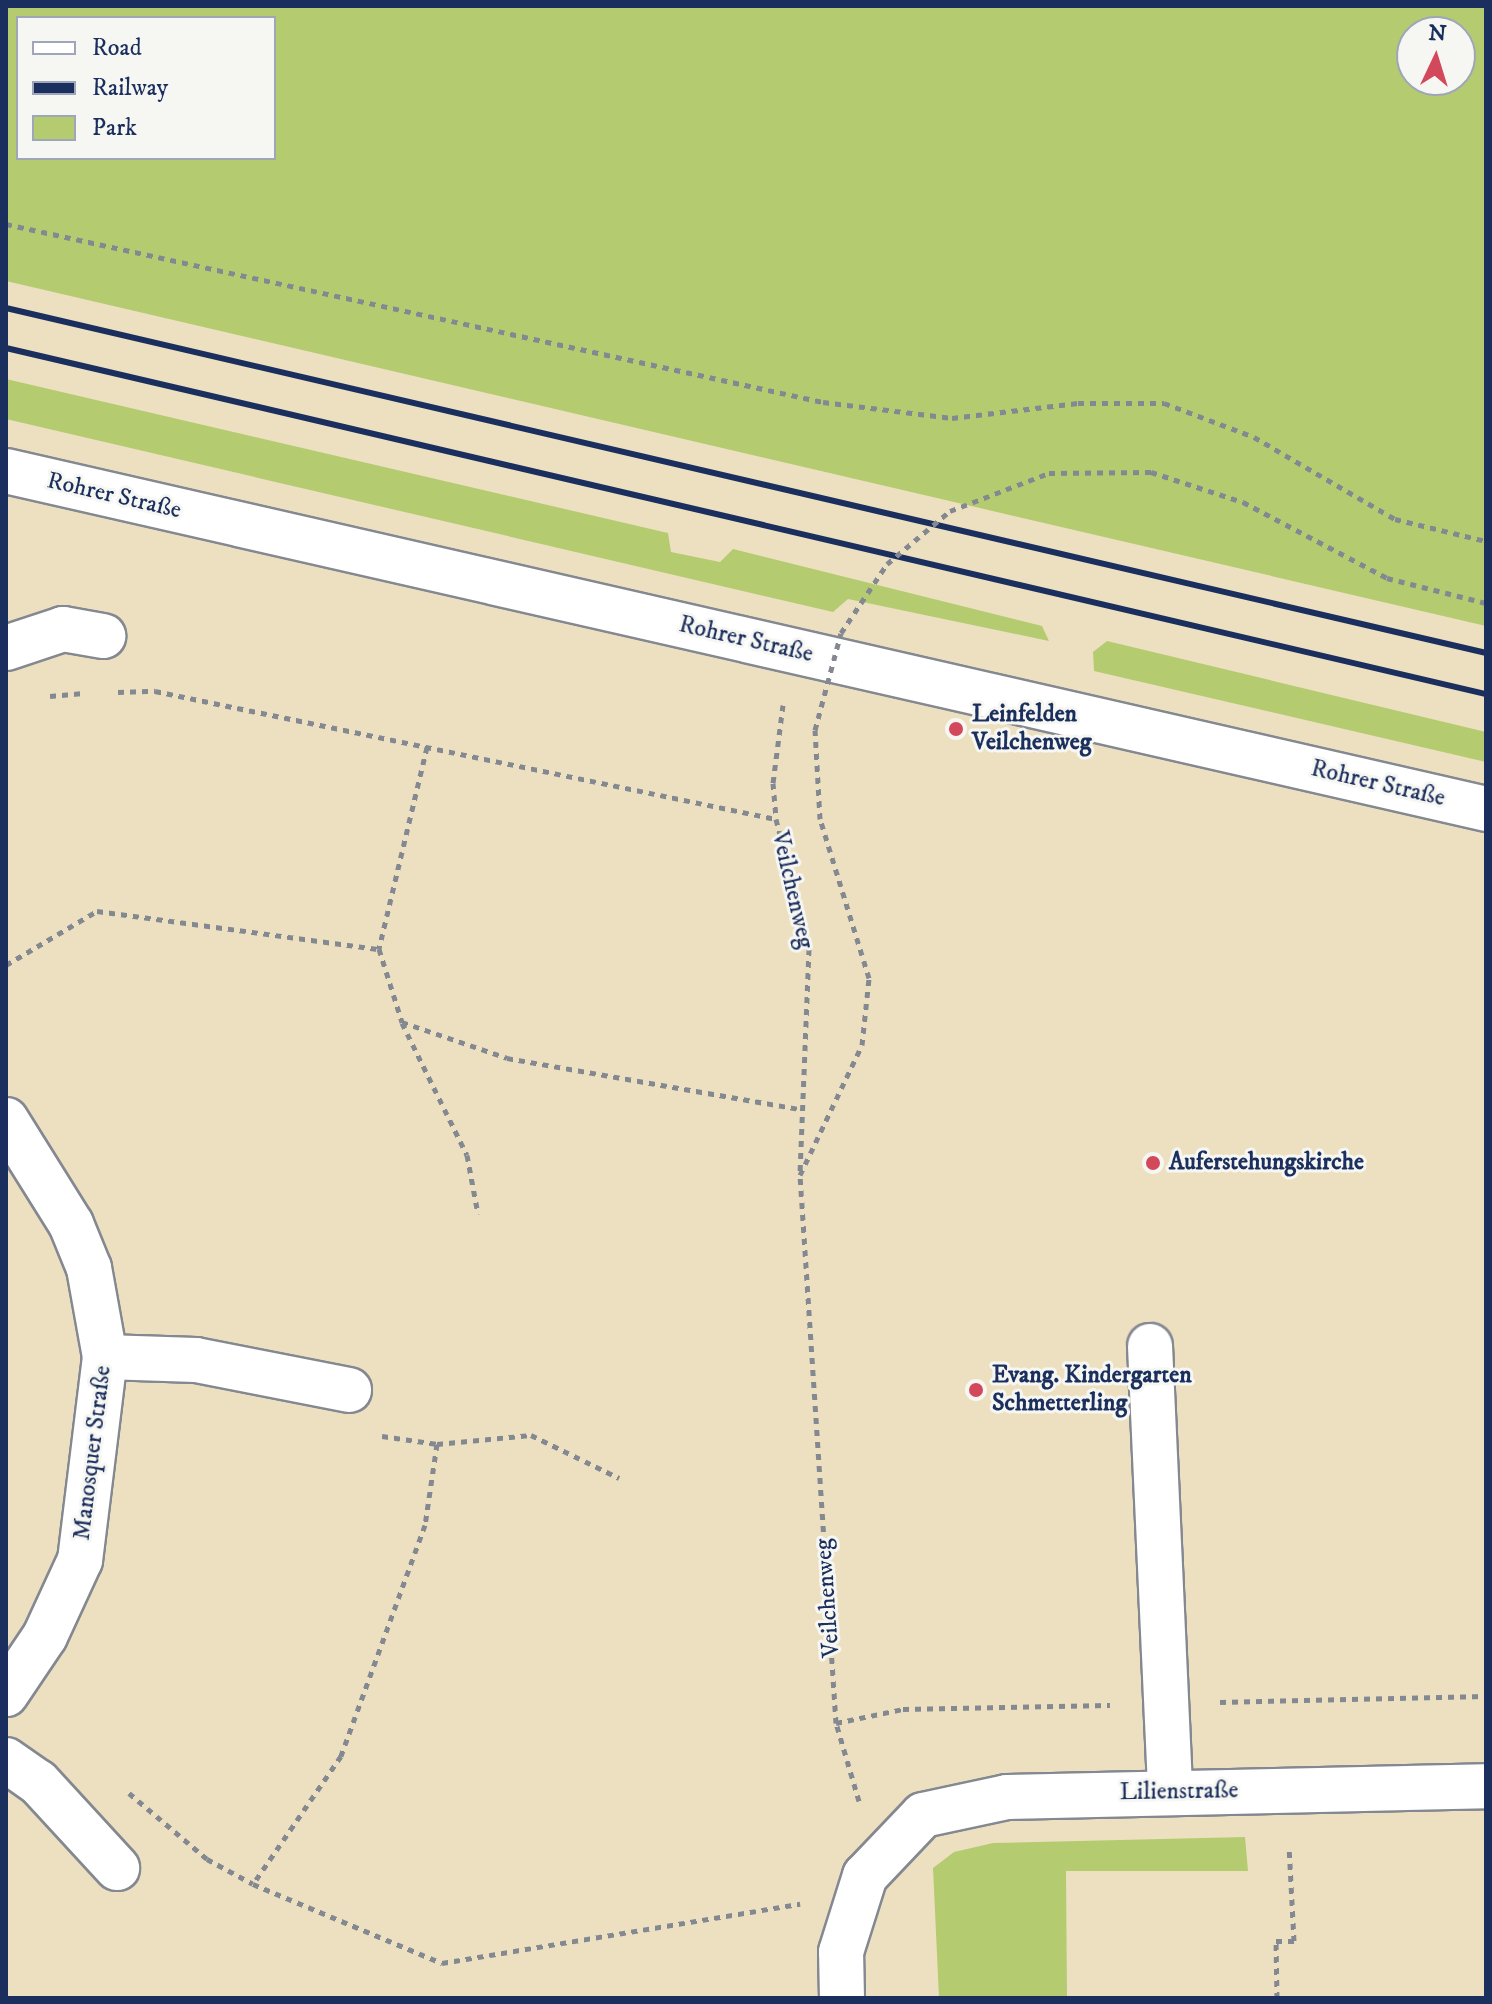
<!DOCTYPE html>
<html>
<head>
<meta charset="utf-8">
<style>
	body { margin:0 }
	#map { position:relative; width:1492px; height:2004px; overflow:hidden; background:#ede0c1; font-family:"IM FELL DW Pica",serif }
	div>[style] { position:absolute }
	.green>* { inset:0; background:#b5cb70 }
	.path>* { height:5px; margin-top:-2.5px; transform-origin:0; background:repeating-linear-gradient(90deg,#848890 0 6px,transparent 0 12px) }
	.roads { filter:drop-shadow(2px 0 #848890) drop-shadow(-2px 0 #848890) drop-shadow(0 2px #848890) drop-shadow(0 -2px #848890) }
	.minor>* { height:44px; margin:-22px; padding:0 22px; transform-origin:22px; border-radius:22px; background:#fff }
	.rail>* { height:6px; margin:-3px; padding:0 3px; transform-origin:3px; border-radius:3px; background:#1b2f5e }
	.path-bridge>* { height:5px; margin-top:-2.5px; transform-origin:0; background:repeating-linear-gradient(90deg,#848890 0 6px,transparent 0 12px) }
	.dots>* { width:22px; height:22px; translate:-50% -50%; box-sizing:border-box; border:4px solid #f6f6f2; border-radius:50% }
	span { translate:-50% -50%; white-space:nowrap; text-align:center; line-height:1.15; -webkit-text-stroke:6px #f6f6f2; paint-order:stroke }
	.street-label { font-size:24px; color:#1b2f5e }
	.poi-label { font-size:24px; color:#1b2f5e; font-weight:700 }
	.left { translate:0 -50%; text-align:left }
	.frame { position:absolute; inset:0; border:8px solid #1b2f5e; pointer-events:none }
	.legend { position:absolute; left:16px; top:16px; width:260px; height:144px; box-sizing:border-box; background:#f6f6f2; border:2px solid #9ea6b7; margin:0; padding:10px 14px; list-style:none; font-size:24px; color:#1b2f5e }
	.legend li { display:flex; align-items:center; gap:16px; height:40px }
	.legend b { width:40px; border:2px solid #9ea6b7 }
	.north { position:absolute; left:1396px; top:16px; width:80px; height:80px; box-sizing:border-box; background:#f6f6f2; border:2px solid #9ea6b7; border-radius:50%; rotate:4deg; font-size:22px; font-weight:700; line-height:32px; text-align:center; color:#1b2f5e }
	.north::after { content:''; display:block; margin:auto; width:28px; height:36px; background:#d1495b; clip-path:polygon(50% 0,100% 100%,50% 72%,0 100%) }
</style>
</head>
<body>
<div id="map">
	<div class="green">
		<i style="clip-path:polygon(evenodd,6px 6px,1486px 6px,1486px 626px,6px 281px,6px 6px,18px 18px,274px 18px,274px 158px,18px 158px,18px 18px,6px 6px,1412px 32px,1460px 32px,1460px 80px,1412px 80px,1412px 32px)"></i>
		<i style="clip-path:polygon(6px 379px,668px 533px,671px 552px,720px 562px,733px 549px,1042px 626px,1049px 641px,848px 599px,833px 612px,6px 419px)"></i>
		<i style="clip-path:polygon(1107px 641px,1486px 732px,1486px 762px,1094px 671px,1093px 652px)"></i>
		<i style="clip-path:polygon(1245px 1837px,1248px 1871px,1066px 1871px,1067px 1998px,939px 1998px,933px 1868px,954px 1852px,993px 1843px)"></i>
	</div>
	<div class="path">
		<i style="left:6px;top:224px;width:836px;rotate:12.29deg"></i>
		<i style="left:823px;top:402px;width:130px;rotate:7.1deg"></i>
		<i style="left:952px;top:418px;width:127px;rotate:-6.8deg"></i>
		<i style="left:1078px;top:403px;width:86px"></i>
		<i style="left:1164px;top:403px;width:96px;rotate:20.7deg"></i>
		<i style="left:1254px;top:437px;width:163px;rotate:30.2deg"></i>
		<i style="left:1395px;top:519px;width:94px;rotate:13.6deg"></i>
		<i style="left:118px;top:692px;width:37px;rotate:-2deg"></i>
		<i style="left:155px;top:691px;width:634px;rotate:11.65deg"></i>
		<i style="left:50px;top:696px;width:34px;rotate:-5deg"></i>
		<i style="left:783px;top:705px;width:79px;rotate:97.3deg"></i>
		<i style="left:773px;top:783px;width:36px;rotate:85deg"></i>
		<i style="left:776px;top:819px;width:134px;rotate:75.8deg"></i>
		<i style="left:809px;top:949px;width:225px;rotate:92.3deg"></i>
		<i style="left:427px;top:747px;width:208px;rotate:103.4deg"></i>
		<i style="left:379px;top:949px;width:77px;rotate:72.5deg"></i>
		<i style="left:402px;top:1022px;width:111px;rotate:18.9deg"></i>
		<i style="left:507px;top:1058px;width:296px;rotate:9.9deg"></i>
		<i style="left:6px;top:965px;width:106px;rotate:-30.7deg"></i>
		<i style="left:97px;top:911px;width:285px;rotate:7.7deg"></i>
		<i style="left:402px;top:1023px;width:147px;rotate:63.8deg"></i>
		<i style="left:467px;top:1155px;width:60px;rotate:79.4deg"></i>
		<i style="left:382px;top:1436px;width:56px;rotate:8.3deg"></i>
		<i style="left:437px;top:1444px;width:82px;rotate:98.4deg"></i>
		<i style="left:425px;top:1525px;width:246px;rotate:110deg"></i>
		<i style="left:341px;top:1756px;width:155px;rotate:124.5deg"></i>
		<i style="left:253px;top:1884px;width:205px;rotate:22.7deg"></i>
		<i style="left:442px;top:1963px;width:363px;rotate:-9.4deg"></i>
		<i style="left:437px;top:1444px;width:94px;rotate:-5.5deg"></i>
		<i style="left:531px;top:1435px;width:98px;rotate:26deg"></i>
		<i style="left:1220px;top:1702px;width:266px;rotate:-1.3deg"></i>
		<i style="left:836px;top:1723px;width:68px;rotate:-11.8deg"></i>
		<i style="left:903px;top:1709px;width:207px;rotate:-1.1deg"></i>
		<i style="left:129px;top:1793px;width:102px;rotate:40.2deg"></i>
		<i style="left:207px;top:1859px;width:52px;rotate:28.5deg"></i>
		<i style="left:859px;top:1801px;width:81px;rotate:-106.4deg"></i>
		<i style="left:836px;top:1723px;width:549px;rotate:-93.76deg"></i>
		<i style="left:800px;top:1175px;width:144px;rotate:-64.5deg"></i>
		<i style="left:1277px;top:1998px;width:57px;rotate:-91deg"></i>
		<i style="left:1276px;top:1941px;width:18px"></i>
		<i style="left:1294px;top:1941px;width:94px;rotate:-93deg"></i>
	</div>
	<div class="roads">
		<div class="minor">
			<i style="left:6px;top:471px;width:1518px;rotate:12.86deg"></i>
			<i style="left:6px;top:648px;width:60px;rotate:-18.4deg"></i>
			<i style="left:63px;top:629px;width:41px;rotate:9.9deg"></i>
			<i style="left:6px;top:1120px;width:123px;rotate:58deg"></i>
			<i style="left:71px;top:1224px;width:48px;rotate:67.8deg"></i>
			<i style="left:89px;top:1268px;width:90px;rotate:79.8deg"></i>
			<i style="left:105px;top:1357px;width:205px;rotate:97deg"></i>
			<i style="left:80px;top:1560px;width:84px;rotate:114.7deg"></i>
			<i style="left:45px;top:1636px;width:70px;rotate:123.9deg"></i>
			<i style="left:1150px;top:1346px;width:446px;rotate:87.4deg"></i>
			<i style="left:105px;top:1357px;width:91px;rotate:1.9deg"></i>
			<i style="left:196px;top:1360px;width:156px;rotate:11.1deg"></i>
			<i style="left:6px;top:1760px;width:39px;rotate:35deg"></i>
			<i style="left:38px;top:1782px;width:117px;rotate:47.4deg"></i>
			<i style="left:842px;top:1998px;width:46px;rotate:-91.2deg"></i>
			<i style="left:841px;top:1952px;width:80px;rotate:-72.5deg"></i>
			<i style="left:865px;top:1876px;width:84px;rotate:-46.4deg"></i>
			<i style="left:923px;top:1815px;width:86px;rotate:-12.1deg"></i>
			<i style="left:1007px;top:1797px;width:479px;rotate:-1.3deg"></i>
		</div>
	</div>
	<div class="rail">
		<i style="left:6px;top:308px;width:1520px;rotate:13.12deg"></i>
		<i style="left:6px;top:348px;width:1520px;rotate:13.16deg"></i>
	</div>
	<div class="path-bridge">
		<i style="left:862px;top:1045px;width:67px;rotate:-84deg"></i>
		<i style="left:869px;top:978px;width:166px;rotate:-107.1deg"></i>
		<i style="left:820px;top:819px;width:89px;rotate:-93.2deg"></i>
		<i style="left:815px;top:730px;width:100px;rotate:-75deg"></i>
		<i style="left:841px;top:633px;width:83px;rotate:-56.3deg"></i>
		<i style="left:887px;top:564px;width:82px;rotate:-40.1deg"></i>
		<i style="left:950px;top:511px;width:106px;rotate:-21deg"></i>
		<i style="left:1049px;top:473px;width:102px;rotate:-0.6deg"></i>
		<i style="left:1151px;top:472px;width:97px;rotate:18.1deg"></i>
		<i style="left:1243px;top:502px;width:163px;rotate:27.8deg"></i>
		<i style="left:1387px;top:578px;width:102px;rotate:14.2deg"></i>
	</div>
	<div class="dots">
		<i style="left:956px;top:729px;background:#d1495b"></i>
		<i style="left:1153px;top:1163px;background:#d1495b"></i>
		<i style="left:976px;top:1390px;background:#d1495b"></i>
	</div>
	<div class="street-label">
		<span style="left:114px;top:496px;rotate:13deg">Rohrer Straße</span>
		<span style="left:746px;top:640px;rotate:13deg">Rohrer Straße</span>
		<span style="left:1378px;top:784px;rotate:13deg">Rohrer Straße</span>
		<span style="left:792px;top:890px;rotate:77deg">Veilchenweg</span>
		<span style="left:93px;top:1453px;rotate:-83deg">Manosquer Straße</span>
		<span style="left:828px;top:1598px;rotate:-94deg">Veilchenweg</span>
		<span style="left:1179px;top:1792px;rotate:-1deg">Lilienstraße</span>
	</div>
	<div class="poi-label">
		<span class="left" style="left:972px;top:729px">Leinfelden<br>Veilchenweg</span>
		<span class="left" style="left:1169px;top:1163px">Auferstehungskirche</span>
		<span class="left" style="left:992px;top:1390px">Evang. Kindergarten<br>Schmetterling</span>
	</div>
	<div class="frame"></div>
	<ul class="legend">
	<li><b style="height:10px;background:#fff"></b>Road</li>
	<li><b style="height:10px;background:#1b2f5e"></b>Railway</li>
	<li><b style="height:22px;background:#b5cb70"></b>Park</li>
	</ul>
	<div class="north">N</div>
</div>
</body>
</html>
